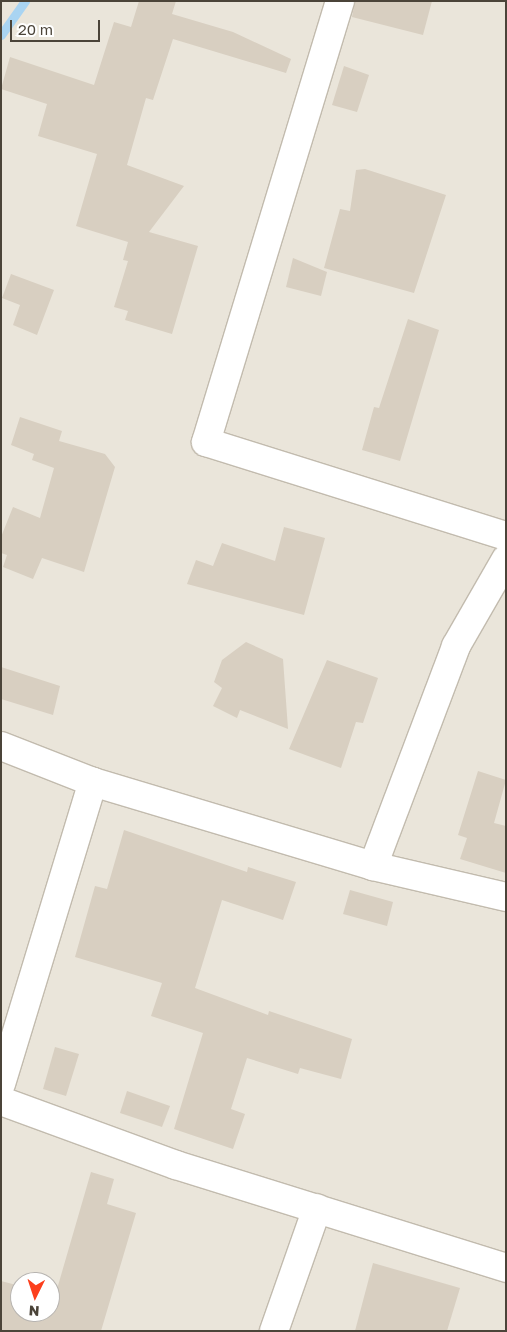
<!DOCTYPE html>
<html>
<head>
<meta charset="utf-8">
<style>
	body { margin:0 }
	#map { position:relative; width:507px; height:1332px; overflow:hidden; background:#f6f3ec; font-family:"Golos Text",sans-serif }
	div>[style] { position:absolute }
	.residential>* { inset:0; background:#eae5da }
	.stream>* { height:9px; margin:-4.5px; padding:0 4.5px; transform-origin:4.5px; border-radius:4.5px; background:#a9d4f2 }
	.building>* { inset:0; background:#d8cfc1 }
	.roads { filter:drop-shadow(1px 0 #c2bbae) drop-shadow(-1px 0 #c2bbae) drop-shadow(0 1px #c2bbae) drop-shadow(0 -1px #c2bbae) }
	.minor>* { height:28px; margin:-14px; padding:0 14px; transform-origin:14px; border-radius:14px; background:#fff }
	span { translate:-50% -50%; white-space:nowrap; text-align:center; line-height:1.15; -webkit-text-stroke:4px #fff; paint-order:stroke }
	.frame { position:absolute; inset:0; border:2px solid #4b4439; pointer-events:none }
	.north { position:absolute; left:10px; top:1272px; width:50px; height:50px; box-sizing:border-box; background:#fff; border:1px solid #b7b4b0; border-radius:50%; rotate:184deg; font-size:14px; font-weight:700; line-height:20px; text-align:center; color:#4b4439 }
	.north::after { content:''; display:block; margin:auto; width:18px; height:22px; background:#fc3f1d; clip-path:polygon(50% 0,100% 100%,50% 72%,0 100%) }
	.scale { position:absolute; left:10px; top:20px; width:90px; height:22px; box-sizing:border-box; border:2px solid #4b4439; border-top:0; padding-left:6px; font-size:15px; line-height:18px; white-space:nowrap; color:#4b4439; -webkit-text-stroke:4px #fff; paint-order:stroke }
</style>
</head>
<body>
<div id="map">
	<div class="residential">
		<i style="clip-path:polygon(evenodd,1px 1px,506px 1px,506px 1331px,1px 1331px,1px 1px,20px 1282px,50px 1282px,50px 1312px,20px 1312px,20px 1282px)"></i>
	</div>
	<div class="stream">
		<i style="left:1px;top:35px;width:42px;rotate:-54.8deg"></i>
	</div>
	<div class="building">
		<i style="clip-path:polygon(139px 1px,176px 1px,172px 14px,233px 32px,291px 59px,286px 73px,173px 39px,153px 100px,146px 98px,127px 165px,184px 186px,149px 232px,198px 246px,172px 334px,125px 320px,128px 311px,114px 307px,128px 261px,123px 260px,128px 242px,76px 226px,97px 154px,38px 136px,47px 104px,1px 89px,10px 57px,94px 85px,114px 22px,131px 27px)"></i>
		<i style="clip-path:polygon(355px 1px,432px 1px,423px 35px,352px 17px)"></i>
		<i style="clip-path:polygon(344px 66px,369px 75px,357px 112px,332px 105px)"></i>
		<i style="clip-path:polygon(365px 169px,446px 195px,414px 293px,324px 268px,340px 209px,350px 211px,356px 170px)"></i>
		<i style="clip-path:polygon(293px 258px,327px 272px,321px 296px,286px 287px)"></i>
		<i style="clip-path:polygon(11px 274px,54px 290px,37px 335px,13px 325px,20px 305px,2px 298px)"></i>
		<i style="clip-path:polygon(408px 319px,439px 330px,400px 461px,362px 450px,374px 407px,379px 408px)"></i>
		<i style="clip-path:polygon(20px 417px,62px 431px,59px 441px,105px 454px,115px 467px,84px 572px,42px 558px,33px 579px,3px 567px,7px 555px,1px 553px,1px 537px,13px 507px,40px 518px,54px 468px,32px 460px,34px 454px,11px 445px)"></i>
		<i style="clip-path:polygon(284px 527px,325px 538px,304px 615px,187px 584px,196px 560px,213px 566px,222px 543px,275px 561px)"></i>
		<i style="clip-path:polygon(246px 642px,283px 659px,288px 729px,240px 710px,237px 718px,213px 706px,222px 688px,214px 682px,222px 660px)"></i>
		<i style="clip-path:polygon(327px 660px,378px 678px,363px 723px,356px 722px,341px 768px,289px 749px)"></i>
		<i style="clip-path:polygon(1px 667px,60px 686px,53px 715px,1px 699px)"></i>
		<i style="clip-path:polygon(478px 771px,506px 780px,494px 823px,506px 826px,506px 873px,460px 859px,467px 838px,458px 835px)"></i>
		<i style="clip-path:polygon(124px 830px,247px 872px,248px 867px,296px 882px,283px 920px,222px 900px,195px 988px,268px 1015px,269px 1011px,352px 1039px,341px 1079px,300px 1068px,298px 1074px,247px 1058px,231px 1109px,245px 1114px,233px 1149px,174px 1129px,203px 1033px,151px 1016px,162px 983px,75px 957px,95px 886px,107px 889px)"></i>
		<i style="clip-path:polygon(350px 890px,393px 902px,387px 926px,343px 914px)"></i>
		<i style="clip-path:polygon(55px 1047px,79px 1054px,66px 1096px,43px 1089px)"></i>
		<i style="clip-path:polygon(127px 1091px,170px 1106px,162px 1127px,120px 1113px)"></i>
		<i style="clip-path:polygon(91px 1172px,114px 1179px,107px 1204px,136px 1213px,101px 1331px,1px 1331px,1px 1281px,20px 1286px,20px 1312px,50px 1312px,50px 1295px,55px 1296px)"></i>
		<i style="clip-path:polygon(373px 1263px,460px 1288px,447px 1331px,355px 1331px)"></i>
	</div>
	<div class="roads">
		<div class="minor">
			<i style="left:340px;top:1px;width:461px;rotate:106.9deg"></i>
			<i style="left:206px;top:442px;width:314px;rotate:17.4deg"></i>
			<i style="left:1px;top:746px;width:99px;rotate:21.4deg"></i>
			<i style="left:373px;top:866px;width:235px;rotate:-69.3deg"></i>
			<i style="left:456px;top:646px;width:100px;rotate:-60.1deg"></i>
			<i style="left:1px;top:1084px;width:316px;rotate:-73.1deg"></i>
			<i style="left:93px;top:782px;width:292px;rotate:16.7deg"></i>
			<i style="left:373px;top:866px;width:137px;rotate:13.1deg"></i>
			<i style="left:1px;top:1101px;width:186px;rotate:20.1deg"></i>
			<i style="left:176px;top:1165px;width:346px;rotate:17.3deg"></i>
			<i style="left:274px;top:1331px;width:130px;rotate:-70.7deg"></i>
		</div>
	</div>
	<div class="frame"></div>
	<div class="north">N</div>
	<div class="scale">20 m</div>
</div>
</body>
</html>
